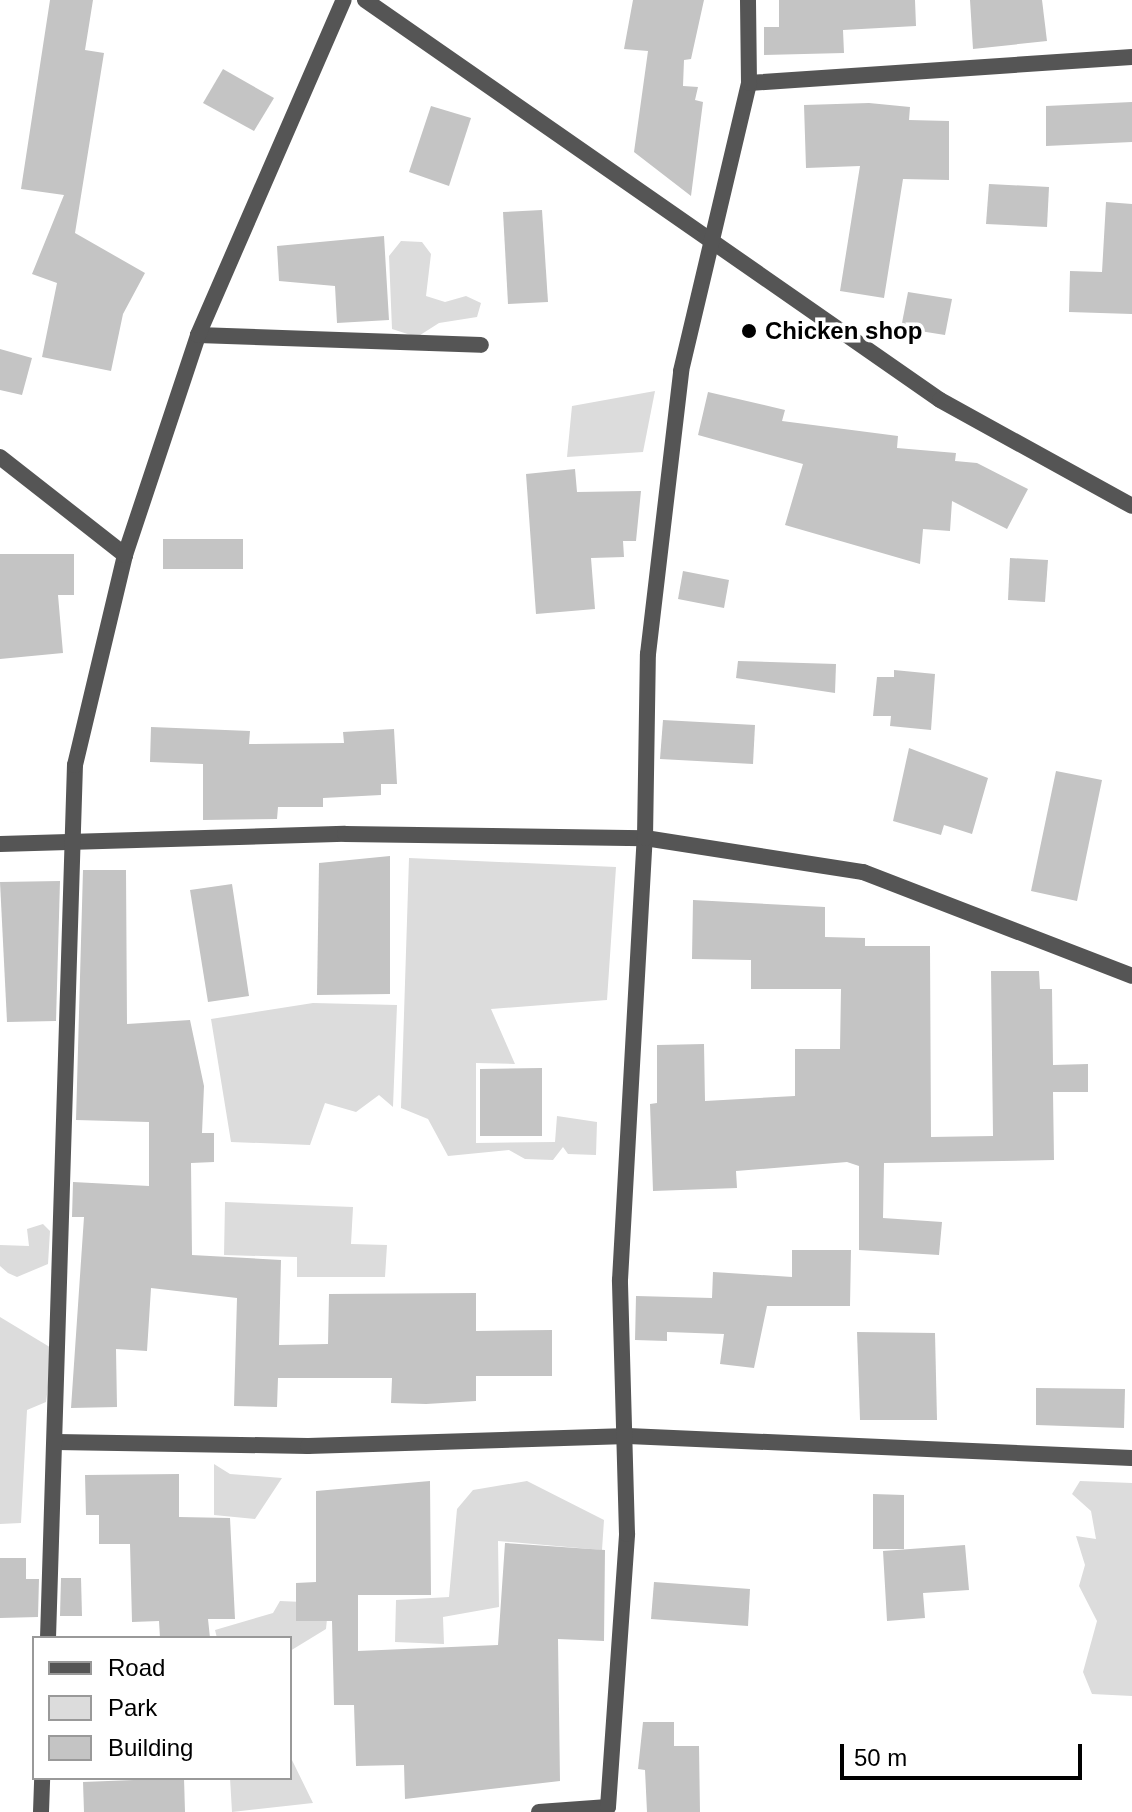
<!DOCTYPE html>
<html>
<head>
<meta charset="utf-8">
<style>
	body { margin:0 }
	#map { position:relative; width:1132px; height:1812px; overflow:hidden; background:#fff; font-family:Arial,sans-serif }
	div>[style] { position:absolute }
	.green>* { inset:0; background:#dcdcdc }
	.building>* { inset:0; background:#c4c4c4 }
	.street>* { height:16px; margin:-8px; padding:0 8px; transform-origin:8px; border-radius:8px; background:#555 }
	.dots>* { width:22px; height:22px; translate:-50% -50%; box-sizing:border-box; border:4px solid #fff; border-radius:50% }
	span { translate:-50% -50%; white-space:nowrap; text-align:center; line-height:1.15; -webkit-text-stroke:7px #fff; paint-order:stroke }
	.poi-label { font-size:24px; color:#000; font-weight:700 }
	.left { translate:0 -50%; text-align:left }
	.legend { position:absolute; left:32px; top:1636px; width:260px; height:144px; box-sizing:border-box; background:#fff; border:2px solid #999; margin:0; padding:10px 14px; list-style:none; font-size:24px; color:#000 }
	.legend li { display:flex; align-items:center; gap:16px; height:40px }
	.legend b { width:40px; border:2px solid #999 }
	.scale { position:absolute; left:840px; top:1744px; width:242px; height:36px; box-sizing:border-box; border:4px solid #000; border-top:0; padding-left:10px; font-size:24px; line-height:28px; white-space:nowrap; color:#000; -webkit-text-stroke:6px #fff; paint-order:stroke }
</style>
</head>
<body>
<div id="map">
	<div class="green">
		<i style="clip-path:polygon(401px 241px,422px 242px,431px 254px,426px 296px,445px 302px,466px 296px,481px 303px,477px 317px,439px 323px,417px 337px,392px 329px,389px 256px)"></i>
		<i style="clip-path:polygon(655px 391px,643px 452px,567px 457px,572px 406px)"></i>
		<i style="clip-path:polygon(409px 858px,616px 867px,607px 1000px,491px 1009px,515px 1064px,476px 1063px,476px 1143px,555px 1142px,557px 1116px,597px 1122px,596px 1155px,568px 1154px,563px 1147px,553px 1160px,525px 1159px,509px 1150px,448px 1156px,428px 1119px,401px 1108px)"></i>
		<i style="clip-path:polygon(313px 1003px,397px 1005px,393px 1107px,379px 1095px,356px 1112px,325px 1103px,310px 1145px,231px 1142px,211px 1019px)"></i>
		<i style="clip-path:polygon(225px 1202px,353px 1207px,351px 1244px,387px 1245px,385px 1277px,297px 1277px,297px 1257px,224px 1255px)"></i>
		<i style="clip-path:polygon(43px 1224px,50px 1231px,48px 1264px,17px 1277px,8px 1273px,0 1266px,0 1245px,29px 1246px,27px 1229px)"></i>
		<i style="clip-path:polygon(0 1317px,53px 1349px,46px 1402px,27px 1410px,21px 1523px,0 1524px)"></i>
		<i style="clip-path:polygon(214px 1464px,230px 1474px,282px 1478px,255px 1519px,214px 1515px)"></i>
		<i style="clip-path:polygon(527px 1481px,604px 1520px,602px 1550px,498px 1541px,499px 1607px,443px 1617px,444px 1644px,395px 1642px,396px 1600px,449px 1597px,457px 1509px,473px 1490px)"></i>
		<i style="clip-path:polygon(1080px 1481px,1132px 1483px,1132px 1696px,1092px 1694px,1083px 1672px,1097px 1621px,1079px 1586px,1085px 1565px,1076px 1536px,1096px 1539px,1091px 1511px,1072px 1494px)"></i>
		<i style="clip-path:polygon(280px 1601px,303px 1602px,327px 1619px,326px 1629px,290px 1651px,290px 1638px,217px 1638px,215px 1630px,273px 1613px)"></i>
		<i style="clip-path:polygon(290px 1756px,313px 1803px,232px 1812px,230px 1778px,290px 1778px)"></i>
	</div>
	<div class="building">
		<i style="clip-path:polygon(50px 0,93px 0,85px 50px,104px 53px,75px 233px,145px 273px,123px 314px,111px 371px,42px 357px,57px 283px,32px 274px,64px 195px,21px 189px)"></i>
		<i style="clip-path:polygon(633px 0,704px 0,691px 59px,684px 60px,683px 86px,698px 87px,695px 100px,703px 102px,691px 196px,634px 152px,648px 51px,624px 49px)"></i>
		<i style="clip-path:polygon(779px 0,915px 0,916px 26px,843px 30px,844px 53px,764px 55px,764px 27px,779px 27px)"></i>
		<i style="clip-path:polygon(970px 0,1042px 0,1047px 41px,973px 49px)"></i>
		<i style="clip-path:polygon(223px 69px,274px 98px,254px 131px,203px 103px)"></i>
		<i style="clip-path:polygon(1132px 102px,1132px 142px,1046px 146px,1046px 106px)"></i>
		<i style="clip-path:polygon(869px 103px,910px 107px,909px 120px,949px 121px,949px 180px,903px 179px,884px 298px,840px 291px,860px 166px,806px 168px,804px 105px)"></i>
		<i style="clip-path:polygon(431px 106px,471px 118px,449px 186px,409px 172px)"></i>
		<i style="clip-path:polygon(989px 184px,1049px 187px,1047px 227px,986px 224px)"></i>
		<i style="clip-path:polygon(1106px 202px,1132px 204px,1132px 314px,1069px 312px,1070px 271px,1102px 272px)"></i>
		<i style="clip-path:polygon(542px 210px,548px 302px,508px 304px,503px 212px)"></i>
		<i style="clip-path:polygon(384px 236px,389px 320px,337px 323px,335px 286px,279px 281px,277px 246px)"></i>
		<i style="clip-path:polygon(908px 292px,952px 299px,945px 335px,901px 328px)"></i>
		<i style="clip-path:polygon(0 349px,32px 358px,22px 395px,0 390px)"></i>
		<i style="clip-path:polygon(708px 392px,785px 410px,782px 421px,898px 436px,897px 448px,956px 453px,955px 461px,977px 463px,1028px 489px,1007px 529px,952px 501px,950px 531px,923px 529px,920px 564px,785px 525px,803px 464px,698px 435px)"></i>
		<i style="clip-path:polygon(575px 469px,577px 492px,641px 491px,636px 541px,623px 541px,624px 557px,591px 558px,595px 609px,536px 614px,526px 474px)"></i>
		<i style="clip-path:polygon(163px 539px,243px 539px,243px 569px,163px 569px)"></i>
		<i style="clip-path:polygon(0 554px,74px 554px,74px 595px,58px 595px,63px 653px,0 659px)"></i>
		<i style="clip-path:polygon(1010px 558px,1048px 560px,1045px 602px,1008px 600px)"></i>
		<i style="clip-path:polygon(683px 571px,729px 580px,724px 608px,678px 599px)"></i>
		<i style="clip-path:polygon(738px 661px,836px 664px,835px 693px,736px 678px)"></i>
		<i style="clip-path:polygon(894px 670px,935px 674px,931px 730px,890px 726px,891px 716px,873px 716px,877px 677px,894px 677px)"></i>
		<i style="clip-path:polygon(663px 720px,755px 725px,753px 764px,660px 759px)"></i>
		<i style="clip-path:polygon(151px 727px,250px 731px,249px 744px,344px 743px,343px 732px,394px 729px,397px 784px,381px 784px,381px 795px,323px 798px,323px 807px,278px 807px,277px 819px,203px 820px,203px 764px,150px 762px)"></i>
		<i style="clip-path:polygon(909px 748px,988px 778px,972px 834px,944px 825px,941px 835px,893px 821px)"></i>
		<i style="clip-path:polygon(1056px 771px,1102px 780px,1077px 901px,1031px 891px)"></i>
		<i style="clip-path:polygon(390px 856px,390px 994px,317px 995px,319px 863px)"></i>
		<i style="clip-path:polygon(83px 870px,126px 870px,127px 1024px,190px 1020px,204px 1086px,202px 1133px,214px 1133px,214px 1162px,191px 1163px,192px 1255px,281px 1260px,279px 1345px,328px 1344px,329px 1294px,476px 1293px,476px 1331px,552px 1330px,552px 1376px,476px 1376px,476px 1401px,426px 1404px,391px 1403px,392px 1378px,278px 1378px,277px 1407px,234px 1406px,237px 1298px,151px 1288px,147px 1351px,116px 1349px,117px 1407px,71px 1408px,84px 1217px,72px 1217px,73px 1182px,149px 1186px,149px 1122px,76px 1120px)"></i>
		<i style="clip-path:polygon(60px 881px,56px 1021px,7px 1022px,0 882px)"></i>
		<i style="clip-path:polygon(232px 884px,249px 996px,208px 1002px,190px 890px)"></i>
		<i style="clip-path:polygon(693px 900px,825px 907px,825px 937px,865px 938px,865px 946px,930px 946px,931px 1137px,993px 1136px,991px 971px,1039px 971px,1040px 989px,1052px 989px,1053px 1065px,1088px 1064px,1088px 1092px,1053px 1092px,1054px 1160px,884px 1163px,883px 1218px,942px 1222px,939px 1255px,859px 1250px,859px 1166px,847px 1162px,736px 1171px,737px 1188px,653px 1191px,650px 1104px,657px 1103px,657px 1045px,704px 1044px,705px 1101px,795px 1096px,795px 1049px,840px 1049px,841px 989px,751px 989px,751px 960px,692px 959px)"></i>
		<i style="clip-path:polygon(542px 1068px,542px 1136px,480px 1136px,480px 1069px)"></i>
		<i style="clip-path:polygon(792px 1250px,851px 1250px,850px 1306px,767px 1306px,754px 1368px,720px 1364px,724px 1334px,667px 1332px,667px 1341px,635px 1340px,636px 1296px,712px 1298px,713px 1272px,792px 1277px)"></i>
		<i style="clip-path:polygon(857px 1332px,935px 1333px,937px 1420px,860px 1420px)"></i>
		<i style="clip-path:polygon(1036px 1388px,1125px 1389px,1124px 1428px,1036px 1425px)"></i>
		<i style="clip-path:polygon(179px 1474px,179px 1517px,230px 1518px,235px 1619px,208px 1619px,210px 1638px,160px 1638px,159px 1621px,132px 1622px,130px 1544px,99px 1544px,99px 1515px,86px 1515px,85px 1475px)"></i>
		<i style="clip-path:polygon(430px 1481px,431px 1595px,358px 1595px,358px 1651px,498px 1645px,505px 1543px,605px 1550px,604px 1641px,558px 1639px,560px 1781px,405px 1799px,404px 1765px,356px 1766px,354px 1705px,334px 1705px,332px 1621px,296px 1621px,296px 1583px,316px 1582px,316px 1491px)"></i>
		<i style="clip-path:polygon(873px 1494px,904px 1495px,904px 1549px,873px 1549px)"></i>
		<i style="clip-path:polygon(965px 1545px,969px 1590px,923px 1593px,925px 1618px,887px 1621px,883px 1551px)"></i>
		<i style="clip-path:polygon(0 1558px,26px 1558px,26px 1579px,39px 1579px,38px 1617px,0 1618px)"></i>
		<i style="clip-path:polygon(61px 1578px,81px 1578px,82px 1616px,60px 1616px)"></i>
		<i style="clip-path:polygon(654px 1582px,750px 1589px,748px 1626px,651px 1619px)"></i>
		<i style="clip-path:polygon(643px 1722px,674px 1722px,674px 1746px,699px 1746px,700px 1812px,647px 1812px,645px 1770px,638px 1769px)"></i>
		<i style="clip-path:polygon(184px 1778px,185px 1812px,84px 1812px,83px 1782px)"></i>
	</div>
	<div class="street">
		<i style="left:365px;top:0;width:700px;rotate:34.82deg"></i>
		<i style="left:940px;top:400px;width:219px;rotate:28.9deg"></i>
		<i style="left:749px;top:83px;width:384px;rotate:-3.9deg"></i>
		<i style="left:198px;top:335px;width:283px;rotate:2deg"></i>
		<i style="left:0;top:457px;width:159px;rotate:38.1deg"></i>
		<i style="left:0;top:844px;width:345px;rotate:-1.7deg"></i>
		<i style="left:345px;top:834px;width:300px;rotate:0.8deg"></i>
		<i style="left:645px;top:838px;width:221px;rotate:8.9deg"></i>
		<i style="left:863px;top:872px;width:288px;rotate:21.1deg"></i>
		<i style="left:56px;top:1442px;width:252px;rotate:0.9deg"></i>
		<i style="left:308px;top:1446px;width:320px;rotate:-1.8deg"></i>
		<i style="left:628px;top:1436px;width:504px;rotate:2.5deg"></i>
		<i style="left:48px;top:1638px;width:873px;rotate:-88.23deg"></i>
		<i style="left:75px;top:765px;width:216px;rotate:-76.6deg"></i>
		<i style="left:125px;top:555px;width:232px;rotate:-71.6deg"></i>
		<i style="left:198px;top:335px;width:365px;rotate:-66.5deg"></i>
		<i style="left:41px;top:1812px;width:34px;rotate:-88deg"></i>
		<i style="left:539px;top:1812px;width:69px;rotate:-4.1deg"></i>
		<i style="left:608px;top:1807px;width:274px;rotate:-86deg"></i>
		<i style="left:627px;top:1534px;width:254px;rotate:-91.6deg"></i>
		<i style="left:620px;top:1280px;width:443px;rotate:-86.8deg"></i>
		<i style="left:645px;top:838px;width:184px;rotate:-89.1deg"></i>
		<i style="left:648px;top:654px;width:285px;rotate:-83.3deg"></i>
		<i style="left:681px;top:371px;width:296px;rotate:-76.7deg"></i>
		<i style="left:749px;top:83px;width:83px;rotate:-90.7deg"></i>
	</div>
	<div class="dots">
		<i style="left:749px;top:331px;background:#000"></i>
	</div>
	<div class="poi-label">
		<span class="left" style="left:765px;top:331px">Chicken shop</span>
	</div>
	<ul class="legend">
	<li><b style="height:10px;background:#555"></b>Road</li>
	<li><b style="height:22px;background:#dcdcdc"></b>Park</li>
	<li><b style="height:22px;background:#c4c4c4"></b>Building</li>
	</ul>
	<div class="scale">50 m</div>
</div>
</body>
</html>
